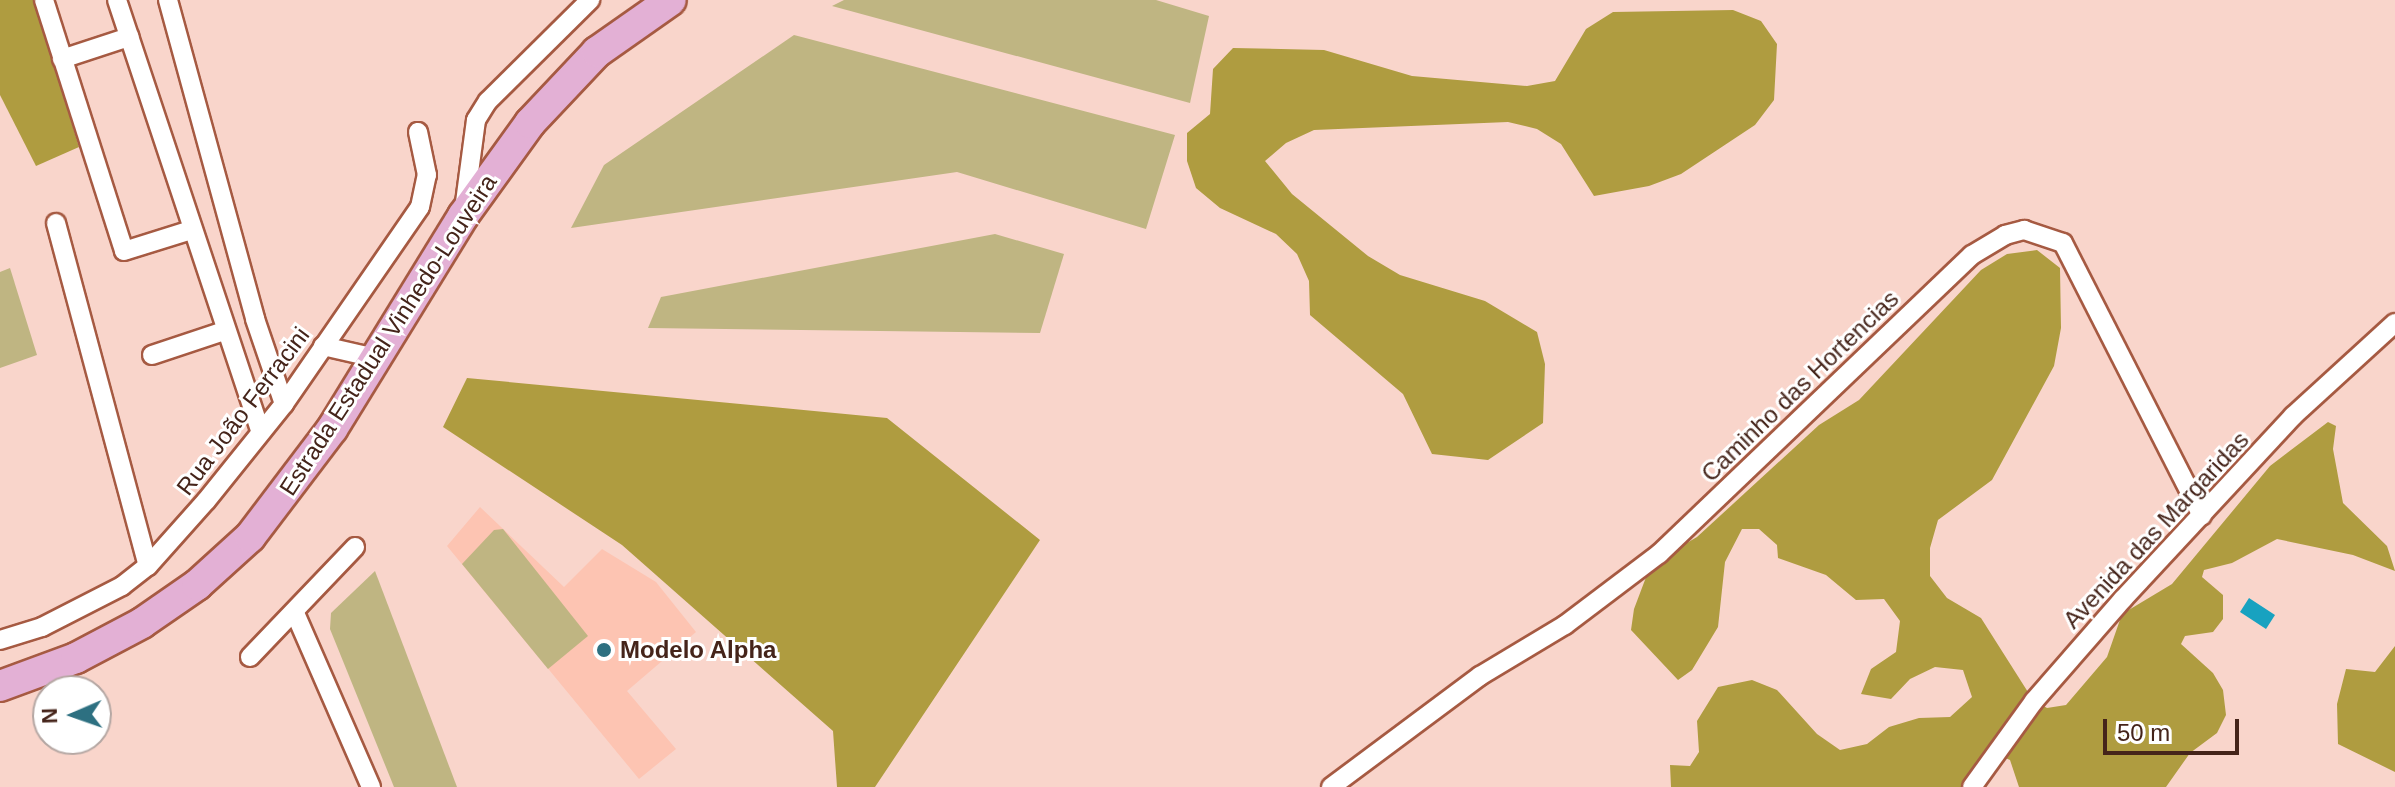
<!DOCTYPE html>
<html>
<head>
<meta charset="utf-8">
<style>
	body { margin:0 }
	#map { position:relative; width:2395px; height:787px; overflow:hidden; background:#f9d5cb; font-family:Helvetica,sans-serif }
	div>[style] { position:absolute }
	.built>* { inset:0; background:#fdc4b2 }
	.green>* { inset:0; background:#bfb582 }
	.forest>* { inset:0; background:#af9c40 }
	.water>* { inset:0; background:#18a2c0 }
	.roads { filter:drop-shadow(2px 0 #a65a42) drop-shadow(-2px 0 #a65a42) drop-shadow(0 2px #a65a42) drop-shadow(0 -2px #a65a42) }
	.street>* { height:18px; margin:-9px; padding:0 9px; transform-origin:9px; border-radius:9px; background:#fff }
	.primary>* { height:30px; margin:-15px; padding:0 15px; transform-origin:15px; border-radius:15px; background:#e3b0d5 }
	.dots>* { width:22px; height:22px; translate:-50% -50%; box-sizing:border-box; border:4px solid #fff; border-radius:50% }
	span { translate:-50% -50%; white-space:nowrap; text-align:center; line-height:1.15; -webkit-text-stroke:6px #fff; paint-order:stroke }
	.street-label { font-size:24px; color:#45241a }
	.poi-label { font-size:24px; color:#45241a; font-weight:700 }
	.left { translate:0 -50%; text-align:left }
	.north { position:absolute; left:32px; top:675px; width:80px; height:80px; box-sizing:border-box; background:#fff; border:2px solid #b5a7a3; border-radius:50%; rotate:268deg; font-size:22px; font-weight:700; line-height:32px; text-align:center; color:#45241a }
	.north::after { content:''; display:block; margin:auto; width:28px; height:36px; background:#2d7081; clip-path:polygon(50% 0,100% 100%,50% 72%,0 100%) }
	.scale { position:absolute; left:2103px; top:719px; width:136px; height:36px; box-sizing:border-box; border:4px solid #45241a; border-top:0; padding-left:10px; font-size:24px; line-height:28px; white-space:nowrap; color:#45241a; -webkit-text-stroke:6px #fff; paint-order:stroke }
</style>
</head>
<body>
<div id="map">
	<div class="built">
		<i style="clip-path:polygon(480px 507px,564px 587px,602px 549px,656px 582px,696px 632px,627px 691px,676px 749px,639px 779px,447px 546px)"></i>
	</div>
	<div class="green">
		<i style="clip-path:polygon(844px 0,1156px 0,1209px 16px,1190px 103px,832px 6px)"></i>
		<i style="clip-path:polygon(794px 35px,1175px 135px,1146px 229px,957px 172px,571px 228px,604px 165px)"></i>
		<i style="clip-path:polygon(995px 234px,1064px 254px,1040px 333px,648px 328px,661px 297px)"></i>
		<i style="clip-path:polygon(10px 268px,37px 355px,0 368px,0 272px)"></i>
		<i style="clip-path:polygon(503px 529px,588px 636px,548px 669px,462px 564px,494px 530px)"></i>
		<i style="clip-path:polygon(375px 571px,457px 787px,394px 787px,330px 629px,331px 613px)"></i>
	</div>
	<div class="forest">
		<i style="clip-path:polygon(0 0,34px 0,79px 147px,36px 166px,0 95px)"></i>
		<i style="clip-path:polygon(1733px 10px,1761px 21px,1777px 44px,1774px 100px,1755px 125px,1681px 174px,1649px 186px,1594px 196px,1561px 144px,1537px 129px,1508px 122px,1314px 130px,1286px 143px,1265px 161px,1292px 194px,1368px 256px,1400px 275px,1485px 301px,1537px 332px,1545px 364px,1543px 423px,1488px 460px,1432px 454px,1403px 394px,1310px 315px,1309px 281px,1297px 254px,1276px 234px,1220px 208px,1196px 188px,1187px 161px,1187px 133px,1210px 114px,1213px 69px,1233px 48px,1324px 50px,1412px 76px,1527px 86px,1555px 81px,1586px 29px,1613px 12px)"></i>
		<i style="clip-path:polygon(2037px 250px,2060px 268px,2061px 328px,2054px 366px,1992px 480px,1938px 520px,1930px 548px,1930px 576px,1947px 598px,1981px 618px,2033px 700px,2047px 708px,2066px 705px,2107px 657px,2122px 614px,2172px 584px,2270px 466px,2328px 422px,2336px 426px,2333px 449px,2343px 503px,2387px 546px,2395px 571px,2353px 555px,2277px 539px,2232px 563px,2204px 570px,2202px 577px,2223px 595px,2223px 619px,2213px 632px,2185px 636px,2181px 644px,2213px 673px,2223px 690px,2226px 715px,2217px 733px,2190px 753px,2166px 787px,2019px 787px,2010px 760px,2003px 757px,1971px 787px,1671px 787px,1670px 765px,1690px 766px,1699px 752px,1697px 721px,1718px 687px,1752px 680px,1777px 690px,1817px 734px,1840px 750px,1867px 744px,1889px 727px,1919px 718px,1950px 717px,1972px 697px,1963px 670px,1935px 667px,1910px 679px,1891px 699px,1861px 694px,1871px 669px,1896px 652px,1900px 621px,1884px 599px,1856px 600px,1826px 575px,1778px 558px,1777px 545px,1759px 529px,1742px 529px,1725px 562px,1718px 627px,1692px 670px,1678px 680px,1631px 630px,1634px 609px,1651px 564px,1697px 537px,1819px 425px,1859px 400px,1981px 270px,2007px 254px)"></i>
		<i style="clip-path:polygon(467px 378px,887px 418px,1040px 540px,875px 787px,837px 787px,833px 731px,622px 545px,443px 427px)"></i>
		<i style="clip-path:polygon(2395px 646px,2395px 772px,2338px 744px,2337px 704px,2346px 669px,2375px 672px)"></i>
	</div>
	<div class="water">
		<i style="clip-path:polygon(2249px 598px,2275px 615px,2266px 629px,2240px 612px)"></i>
	</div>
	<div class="roads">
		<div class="street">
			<i style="left:44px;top:0;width:263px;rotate:72.3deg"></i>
			<i style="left:124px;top:251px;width:70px;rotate:-17.4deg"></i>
			<i style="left:117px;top:0;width:454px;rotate:71.6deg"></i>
			<i style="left:168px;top:0;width:331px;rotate:74.7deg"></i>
			<i style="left:255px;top:319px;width:90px;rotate:71.2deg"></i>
			<i style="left:62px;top:59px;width:71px;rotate:-18.2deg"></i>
			<i style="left:464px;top:210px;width:91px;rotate:-82.4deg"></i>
			<i style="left:476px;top:120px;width:22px;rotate:-58deg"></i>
			<i style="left:488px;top:101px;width:144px;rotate:-44.7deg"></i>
			<i style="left:56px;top:223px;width:355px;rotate:75deg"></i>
			<i style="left:323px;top:346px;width:54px;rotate:12.8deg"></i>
			<i style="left:152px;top:355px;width:76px;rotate:-18.4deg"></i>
			<i style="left:295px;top:613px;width:190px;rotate:66.4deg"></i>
			<i style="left:0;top:640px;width:44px;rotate:-17.2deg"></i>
			<i style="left:42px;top:627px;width:90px;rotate:-27.1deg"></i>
			<i style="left:122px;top:586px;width:33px;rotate:-38deg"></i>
			<i style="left:148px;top:566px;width:87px;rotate:-48.3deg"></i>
			<i style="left:206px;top:501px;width:124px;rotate:-51.2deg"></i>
			<i style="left:284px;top:404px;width:239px;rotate:-55.4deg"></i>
			<i style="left:420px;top:207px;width:33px;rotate:-78deg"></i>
			<i style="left:427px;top:175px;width:44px;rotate:-101.8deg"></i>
			<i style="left:250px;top:657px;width:152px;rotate:-46.3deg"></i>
			<i style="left:1331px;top:787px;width:186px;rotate:-36.7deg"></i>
			<i style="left:1480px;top:676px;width:99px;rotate:-31deg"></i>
			<i style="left:1565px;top:625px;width:118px;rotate:-37.1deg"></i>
			<i style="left:1659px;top:554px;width:433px;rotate:-43.7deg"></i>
			<i style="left:1972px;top:255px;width:39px;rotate:-31deg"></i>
			<i style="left:2005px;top:235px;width:20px;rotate:-15deg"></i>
			<i style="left:2024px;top:230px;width:41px;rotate:18.4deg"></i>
			<i style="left:2063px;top:243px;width:306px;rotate:63deg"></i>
			<i style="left:1972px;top:787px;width:106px;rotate:-54.2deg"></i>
			<i style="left:2034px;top:701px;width:135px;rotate:-48.9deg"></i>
			<i style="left:2123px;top:599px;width:250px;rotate:-47.1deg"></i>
			<i style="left:2293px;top:416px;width:138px;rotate:-42.4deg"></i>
		</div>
		<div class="primary">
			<i style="left:0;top:686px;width:81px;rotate:-20.2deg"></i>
			<i style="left:76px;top:658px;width:75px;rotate:-27.9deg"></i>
			<i style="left:142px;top:623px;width:67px;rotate:-34.6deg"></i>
			<i style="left:197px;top:585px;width:72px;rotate:-42.2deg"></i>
			<i style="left:250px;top:537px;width:136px;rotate:-52.8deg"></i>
			<i style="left:332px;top:429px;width:250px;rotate:-58.4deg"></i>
			<i style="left:463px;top:216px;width:115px;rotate:-54.2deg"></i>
			<i style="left:530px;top:123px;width:98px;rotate:-46.7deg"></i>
			<i style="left:597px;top:52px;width:90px;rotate:-35.1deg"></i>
		</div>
	</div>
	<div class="dots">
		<i style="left:604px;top:650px;background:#2d7081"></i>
	</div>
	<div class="street-label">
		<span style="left:388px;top:335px;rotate:-57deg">Estrada Estadual Vinhedo-Louveira</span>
		<span style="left:1800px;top:386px;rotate:-44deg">Caminho das Hortencias</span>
		<span style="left:243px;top:411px;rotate:-53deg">Rua João Ferracini</span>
		<span style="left:2156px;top:530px;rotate:-47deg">Avenida das Margaridas</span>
	</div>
	<div class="poi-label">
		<span class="left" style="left:620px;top:650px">Modelo Alpha</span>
	</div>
	<div class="north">N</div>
	<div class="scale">50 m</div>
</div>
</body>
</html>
